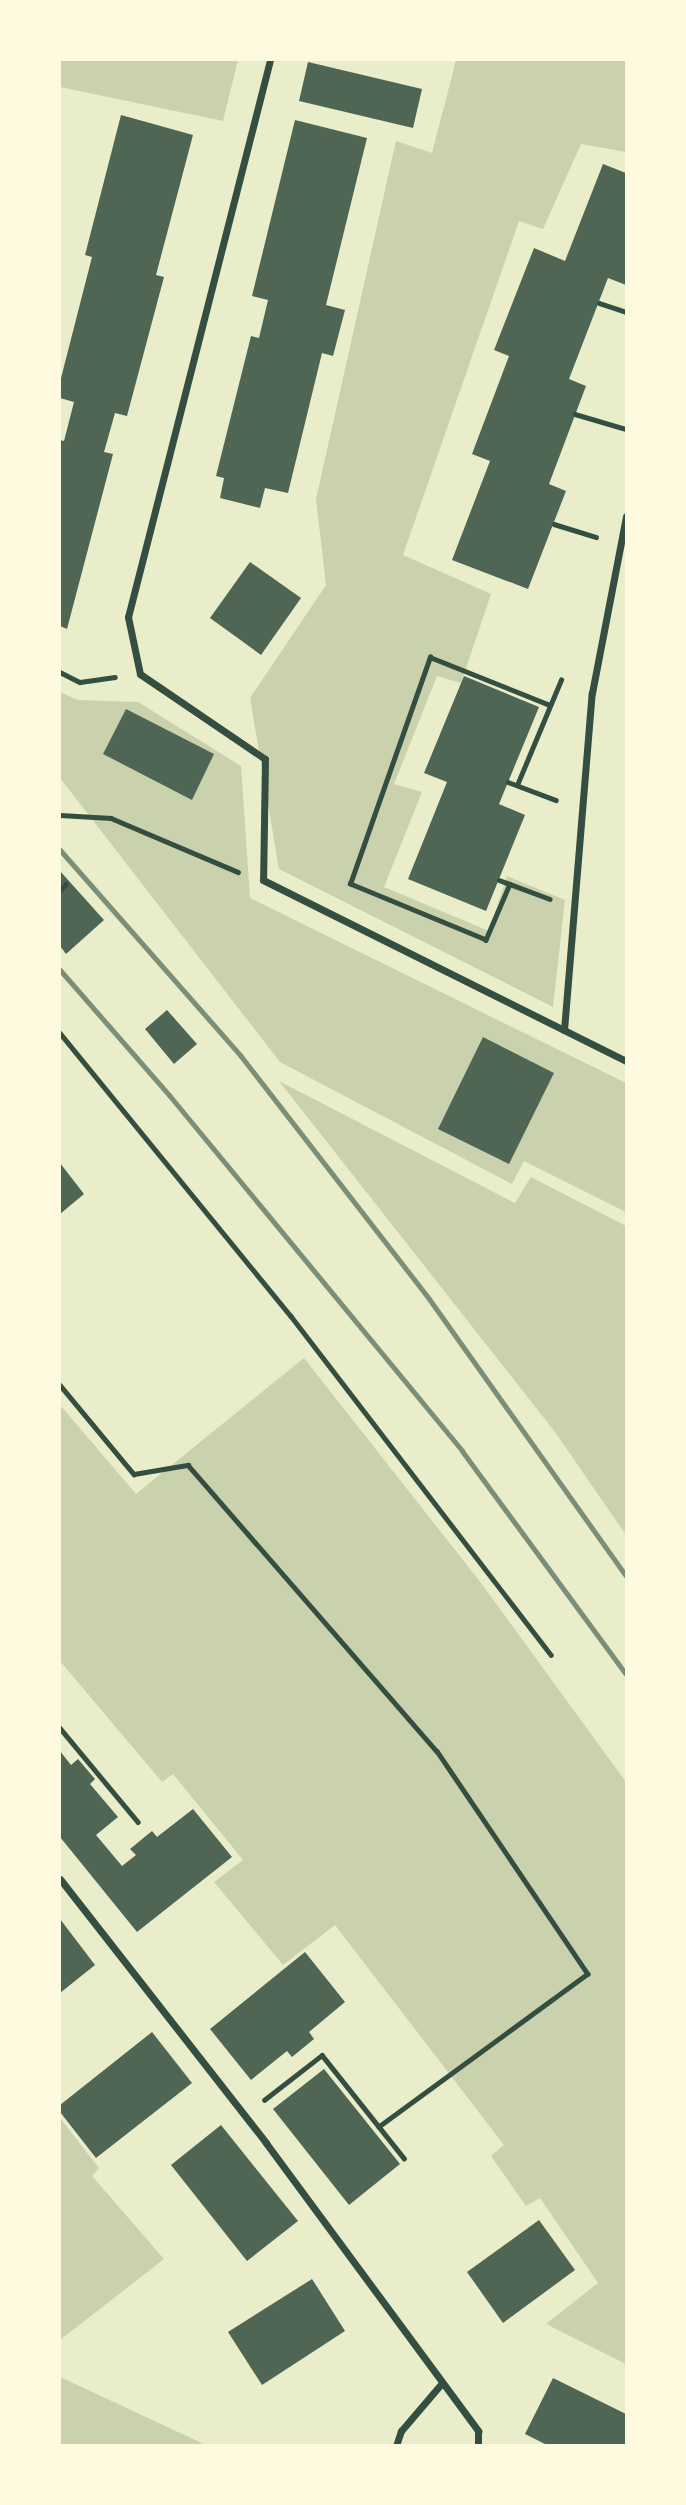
<!DOCTYPE html>
<html>
<head>
<meta charset="utf-8">
<style>
	body { margin:0 }
	#map { position:relative; width:686px; height:2505px; overflow:hidden; background:#e9edc9; font-family:"PT Serif",serif }
	div>[style] { position:absolute }
	.green>* { inset:0; background:#cad2ad }
	.building>* { inset:0; background:#4f6655 }
	.path>* { height:4.5px; margin:-2.25px; padding:0 2.25px; transform-origin:2.25px; border-radius:2.25px; background:#344e41 }
	.minor>* { height:7px; margin:-3.5px; padding:0 3.5px; transform-origin:3.5px; border-radius:3.5px; background:#344e41 }
	.rail>* { height:5px; margin:-2.5px; padding:0 2.5px; transform-origin:2.5px; border-radius:2.5px; background:#7c8e77 }
	span { translate:-50% -50%; white-space:nowrap; text-align:center; line-height:1.15; -webkit-text-stroke:5px #fefae0; paint-order:stroke }
	.frame { position:absolute; inset:0; border:61px solid #fefae0; pointer-events:none }
</style>
</head>
<body>
<div id="map">
	<div class="green">
		<i style="clip-path:polygon(60px 60px,238px 60px,223px 121px,60px 87px)"></i>
		<i style="clip-path:polygon(456px 60px,626px 60px,626px 152px,581px 144px,543px 229px,519px 221px,403px 555px,491px 594px,461px 683px,437px 676px,394px 784px,422px 792px,384px 887px,489px 931px,507px 876px,565px 900px,553px 1007px,279px 869px,250px 698px,326px 585px,316px 499px,396px 141px,432px 153px)"></i>
		<i style="clip-path:polygon(60px 692px,78px 700px,138px 702px,241px 766px,250px 898px,626px 1083px,626px 1212px,524px 1161px,512px 1184px,280px 1062px,60px 778px)"></i>
		<i style="clip-path:polygon(279px 1081px,515px 1203px,531px 1177px,626px 1226px,626px 1535px,555px 1432px)"></i>
		<i style="clip-path:polygon(304px 1358px,481px 1583px,626px 1782px,626px 2364px,546px 2324px,598px 2283px,540px 2198px,526px 2206px,491px 2156px,504px 2145px,335px 1925px,283px 1965px,214px 1882px,243px 1860px,173px 1774px,162px 1782px,60px 1661px,60px 1405px,136px 1494px)"></i>
		<i style="clip-path:polygon(60px 2118px,99px 2168px,92px 2176px,164px 2259px,60px 2340px)"></i>
		<i style="clip-path:polygon(60px 2377px,206px 2445px,60px 2445px)"></i>
	</div>
	<div class="building">
		<i style="clip-path:polygon(308px 62px,422px 89px,413px 128px,299px 101px)"></i>
		<i style="clip-path:polygon(121px 115px,193px 135px,156px 275px,164px 277px,127px 416px,115px 413px,104px 452px,113px 454px,67px 629px,60px 626px,60px 440px,64px 441px,74px 402px,60px 398px,60px 382px,92px 257px,85px 255px)"></i>
		<i style="clip-path:polygon(295px 120px,367px 138px,326px 305px,345px 310px,333px 356px,322px 353px,288px 493px,265px 488px,260px 508px,220px 498px,224px 478px,216px 476px,251px 336px,259px 338px,268px 300px,252px 296px)"></i>
		<i style="clip-path:polygon(603px 164px,626px 173px,626px 285px,608px 278px,569px 379px,586px 386px,549px 484px,566px 491px,528px 589px,452px 560px,490px 461px,472px 454px,509px 356px,494px 350px,534px 248px,565px 261px)"></i>
		<i style="clip-path:polygon(250px 562px,301px 598px,261px 655px,210px 618px)"></i>
		<i style="clip-path:polygon(464px 676px,539px 707px,499px 804px,525px 815px,486px 911px,408px 879px,447px 782px,424px 773px)"></i>
		<i style="clip-path:polygon(126px 709px,214px 754px,192px 800px,103px 754px)"></i>
		<i style="clip-path:polygon(60px 871px,104px 920px,66px 954px,60px 946px)"></i>
		<i style="clip-path:polygon(167px 1010px,197px 1044px,174px 1064px,145px 1029px)"></i>
		<i style="clip-path:polygon(483px 1037px,554px 1073px,509px 1164px,438px 1129px)"></i>
		<i style="clip-path:polygon(60px 1163px,84px 1194px,60px 1214px)"></i>
		<i style="clip-path:polygon(60px 1751px,71px 1765px,78px 1759px,95px 1779px,90px 1784px,118px 1817px,96px 1835px,122px 1866px,136px 1855px,130px 1849px,152px 1831px,157px 1837px,193px 1809px,232px 1857px,137px 1932px,60px 1837px)"></i>
		<i style="clip-path:polygon(60px 1919px,95px 1965px,60px 1993px)"></i>
		<i style="clip-path:polygon(305px 1952px,345px 2002px,309px 2032px,314px 2039px,292px 2057px,287px 2051px,251px 2080px,210px 2029px)"></i>
		<i style="clip-path:polygon(152px 2032px,192px 2083px,96px 2158px,60px 2112px,60px 2105px)"></i>
		<i style="clip-path:polygon(324px 2069px,400px 2164px,349px 2205px,273px 2109px)"></i>
		<i style="clip-path:polygon(221px 2125px,298px 2221px,247px 2261px,171px 2165px)"></i>
		<i style="clip-path:polygon(539px 2220px,575px 2270px,503px 2323px,467px 2272px)"></i>
		<i style="clip-path:polygon(312px 2279px,345px 2331px,262px 2385px,228px 2332px)"></i>
		<i style="clip-path:polygon(553px 2378px,626px 2414px,626px 2446px,549px 2446px,525px 2434px)"></i>
	</div>
	<div class="path">
		<i style="left:599px;top:303px;width:28px;rotate:18deg"></i>
		<i style="left:575px;top:414px;width:53px;rotate:16.4deg"></i>
		<i style="left:554px;top:524px;width:44px;rotate:17.2deg"></i>
		<i style="left:60px;top:672px;width:22px;rotate:27deg"></i>
		<i style="left:80px;top:682px;width:35px;rotate:-8deg"></i>
		<i style="left:508px;top:782px;width:51px;rotate:20.6deg"></i>
		<i style="left:517px;top:785px;width:114px;rotate:-67.3deg"></i>
		<i style="left:60px;top:815px;width:51px;rotate:3.4deg"></i>
		<i style="left:111px;top:818px;width:138px;rotate:23deg"></i>
		<i style="left:499px;top:880px;width:54px;rotate:20.4deg"></i>
		<i style="left:510px;top:884px;width:61px;rotate:113.2deg"></i>
		<i style="left:486px;top:940px;width:147px;rotate:-157.6deg"></i>
		<i style="left:350px;top:884px;width:241px;rotate:-70.6deg"></i>
		<i style="left:430px;top:657px;width:129px;rotate:21.8deg"></i>
		<i style="left:60px;top:890px;width:8px;rotate:-45deg"></i>
		<i style="left:60px;top:1033px;width:365px;rotate:50.8deg"></i>
		<i style="left:291px;top:1316px;width:427px;rotate:52.5deg"></i>
		<i style="left:60px;top:1385px;width:116px;rotate:50.3deg"></i>
		<i style="left:134px;top:1474px;width:55px;rotate:-9.5deg"></i>
		<i style="left:188px;top:1465px;width:379px;rotate:49deg"></i>
		<i style="left:437px;top:1751px;width:269px;rotate:55.9deg"></i>
		<i style="left:588px;top:1974px;width:259px;rotate:143.8deg"></i>
		<i style="left:60px;top:1728px;width:122px;rotate:50.3deg"></i>
		<i style="left:264px;top:2100px;width:73px;rotate:-37.8deg"></i>
		<i style="left:322px;top:2055px;width:132px;rotate:51.5deg"></i>
	</div>
	<div class="minor">
		<i style="left:270px;top:60px;width:575px;rotate:104.3deg"></i>
		<i style="left:128px;top:617px;width:58px;rotate:78.1deg"></i>
		<i style="left:140px;top:674px;width:151px;rotate:34.2deg"></i>
		<i style="left:265px;top:759px;width:121px;rotate:90.9deg"></i>
		<i style="left:263px;top:880px;width:406px;rotate:26.5deg"></i>
		<i style="left:564px;top:1030px;width:338px;rotate:-85.3deg"></i>
		<i style="left:592px;top:693px;width:180px;rotate:-79.1deg"></i>
		<i style="left:60px;top:1879px;width:335px;rotate:52deg"></i>
		<i style="left:266px;top:2143px;width:358px;rotate:53.6deg"></i>
		<i style="left:478px;top:2431px;width:15px;rotate:90deg"></i>
		<i style="left:396px;top:2446px;width:16px;rotate:-72deg"></i>
		<i style="left:401px;top:2431px;width:63px;rotate:-49.5deg"></i>
	</div>
	<div class="rail">
		<i style="left:60px;top:850px;width:273px;rotate:48.7deg"></i>
		<i style="left:240px;top:1055px;width:305px;rotate:52.2deg"></i>
		<i style="left:427px;top:1296px;width:344px;rotate:54.6deg"></i>
		<i style="left:60px;top:970px;width:166px;rotate:48.9deg"></i>
		<i style="left:169px;top:1095px;width:461px;rotate:50.5deg"></i>
		<i style="left:462px;top:1451px;width:277px;rotate:53.7deg"></i>
	</div>
	<div class="frame"></div>
</div>
</body>
</html>
